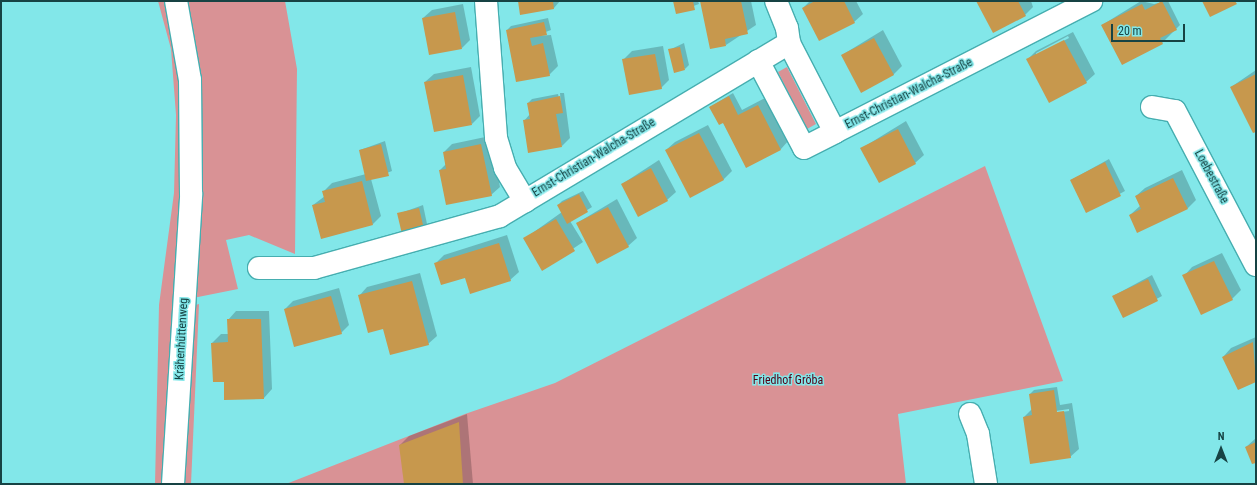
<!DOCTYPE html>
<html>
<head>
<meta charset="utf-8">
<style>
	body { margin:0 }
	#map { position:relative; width:1257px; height:485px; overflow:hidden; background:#82e7e9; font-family:"Roboto Condensed",sans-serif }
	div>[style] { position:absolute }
	.green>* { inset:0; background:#d99295 }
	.shadow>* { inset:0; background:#0003 }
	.building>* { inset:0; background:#c7984d }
	.roads { filter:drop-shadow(1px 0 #46aeb0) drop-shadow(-1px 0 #46aeb0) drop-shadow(0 1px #46aeb0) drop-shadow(0 -1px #46aeb0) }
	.minor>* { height:22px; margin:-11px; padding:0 11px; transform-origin:11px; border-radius:11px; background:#fff }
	span { translate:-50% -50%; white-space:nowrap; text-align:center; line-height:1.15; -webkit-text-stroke:3px #82e7e9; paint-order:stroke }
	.street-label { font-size:12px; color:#174344 }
	.park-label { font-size:12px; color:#530115 }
	.frame { position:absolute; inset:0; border:2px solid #174344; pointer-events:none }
	.north { position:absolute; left:1201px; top:429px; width:40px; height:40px; -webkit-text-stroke:3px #82e7e9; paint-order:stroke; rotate:0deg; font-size:11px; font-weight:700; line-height:16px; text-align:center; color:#174344 }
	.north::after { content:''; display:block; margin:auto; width:14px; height:18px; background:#174344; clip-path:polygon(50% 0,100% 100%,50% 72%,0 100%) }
	.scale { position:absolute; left:1111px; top:24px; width:74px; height:18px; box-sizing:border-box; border:2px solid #174344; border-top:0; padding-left:5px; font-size:12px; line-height:14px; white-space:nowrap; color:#174344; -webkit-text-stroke:3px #82e7e9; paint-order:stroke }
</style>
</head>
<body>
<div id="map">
	<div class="green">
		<i style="clip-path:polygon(158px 1px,166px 1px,181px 78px,181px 193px,163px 484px,155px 484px,159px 305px,174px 193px,176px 115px,171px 49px)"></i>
		<i style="clip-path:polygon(186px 1px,285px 1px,297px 69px,295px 254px,249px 235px,226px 240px,238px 289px,193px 298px,201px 122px,200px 73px)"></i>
		<i style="clip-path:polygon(787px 67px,816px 124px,807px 129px,778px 72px)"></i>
		<i style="clip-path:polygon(985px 166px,1063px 381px,898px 414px,906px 484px,286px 484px,465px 414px,555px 383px)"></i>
		<i style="clip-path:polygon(199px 304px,191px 484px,184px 484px,192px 306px)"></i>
	</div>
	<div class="shadow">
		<i style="clip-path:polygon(519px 1px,560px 1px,554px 8px)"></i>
		<i style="clip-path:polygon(674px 1px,698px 1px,699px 4px,677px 12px)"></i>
		<i style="clip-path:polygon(701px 1px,751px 1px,756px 25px,726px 45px)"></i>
		<i style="clip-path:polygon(810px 1px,856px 1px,863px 14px,854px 22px,803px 8px)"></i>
		<i style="clip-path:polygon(977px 1px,1031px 1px,1033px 7px,1025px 15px)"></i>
		<i style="clip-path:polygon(1141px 1px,1154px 4px,1168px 1px,1180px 25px,1162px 43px,1102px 25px)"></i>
		<i style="clip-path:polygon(463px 4px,470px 40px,462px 48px,423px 18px,432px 10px)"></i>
		<i style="clip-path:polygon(548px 18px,551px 30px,535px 36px,551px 35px,558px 66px,549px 75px,507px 30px,511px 26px)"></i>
		<i style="clip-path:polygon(883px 30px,902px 66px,893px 75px,842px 55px)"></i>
		<i style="clip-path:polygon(evenodd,1073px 32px,1095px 74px,1086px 82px,1028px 59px,1036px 51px,1073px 32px,1068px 36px,1069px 38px,1036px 55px,1036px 53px,1068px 36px)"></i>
		<i style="clip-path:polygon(684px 43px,689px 65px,685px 69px,669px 50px)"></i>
		<i style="clip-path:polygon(663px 46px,669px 80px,661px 88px,623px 60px,632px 51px)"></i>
		<i style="clip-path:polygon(471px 67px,480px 116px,472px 124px,425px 82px,434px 74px)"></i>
		<i style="clip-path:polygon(1256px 70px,1256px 130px,1231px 87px)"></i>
		<i style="clip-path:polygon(560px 93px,564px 93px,570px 138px,562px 146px,524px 121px,530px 114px,528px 103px,532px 99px,558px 94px,561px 107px)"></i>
		<i style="clip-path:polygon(733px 93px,742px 110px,767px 97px,789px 140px,781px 149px,746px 166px,723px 122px,710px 107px)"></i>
		<i style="clip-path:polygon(906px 121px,924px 155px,915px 163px,862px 148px)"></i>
		<i style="clip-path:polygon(708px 125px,732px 171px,723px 180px,666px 150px,675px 142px)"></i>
		<i style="clip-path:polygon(490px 136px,500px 187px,491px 195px,440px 170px,446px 164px,444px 152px,452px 144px)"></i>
		<i style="clip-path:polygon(385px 141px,392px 171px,371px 179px,381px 216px,373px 224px,313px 205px,325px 196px,324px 191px,332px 183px,366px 174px,360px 150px)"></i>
		<i style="clip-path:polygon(1109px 159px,1125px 191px,1086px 212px,1071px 180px)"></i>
		<i style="clip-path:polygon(659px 160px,676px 192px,667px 200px,622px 184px)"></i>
		<i style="clip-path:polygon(1182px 170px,1196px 200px,1188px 208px,1130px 215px,1141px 205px,1136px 196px,1145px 188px)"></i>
		<i style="clip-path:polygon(583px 191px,592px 207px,570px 221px,583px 242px,543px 269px,524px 239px,562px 212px,558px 205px,562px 201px)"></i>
		<i style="clip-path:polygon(617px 199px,637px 238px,628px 246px,577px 223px)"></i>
		<i style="clip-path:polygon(423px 205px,427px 224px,423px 228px,398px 214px)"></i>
		<i style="clip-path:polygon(507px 235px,519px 272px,510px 280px,466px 276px,436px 263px,444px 255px)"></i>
		<i style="clip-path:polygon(1222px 253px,1241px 290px,1232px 299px,1184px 276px,1192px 267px)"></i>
		<i style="clip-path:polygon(420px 273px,437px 336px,428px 344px,384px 328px,359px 296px,367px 287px)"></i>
		<i style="clip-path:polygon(1152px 275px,1162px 296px,1123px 317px,1113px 296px)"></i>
		<i style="clip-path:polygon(339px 288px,349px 325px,341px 333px,285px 309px,293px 301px)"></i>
		<i style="clip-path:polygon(236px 311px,269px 311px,272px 389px,264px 398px,225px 399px,225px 381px,212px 343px,221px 334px,228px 334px,228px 320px)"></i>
		<i style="clip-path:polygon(1256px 337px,1256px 381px,1238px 389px,1223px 357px,1231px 348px)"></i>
		<i style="clip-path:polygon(evenodd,1057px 387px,1060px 405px,1072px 403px,1079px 449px,1070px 457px,1024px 417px,1032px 409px,1030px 394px,1034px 390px,1057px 387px,1069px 409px,1069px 411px,1054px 413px,1056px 411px,1069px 409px)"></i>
		<i style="clip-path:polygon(467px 414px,473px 484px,405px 484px,400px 445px,409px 436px)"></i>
		<i style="clip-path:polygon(1256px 438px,1256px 462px,1246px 447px)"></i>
	</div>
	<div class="building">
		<i style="clip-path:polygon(518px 1px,553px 1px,554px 9px,520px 15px)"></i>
		<i style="clip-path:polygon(673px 1px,693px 1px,695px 10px,676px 14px)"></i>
		<i style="clip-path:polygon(700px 1px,741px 1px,748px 34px,725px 39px,726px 46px,710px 49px)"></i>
		<i style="clip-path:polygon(815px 1px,844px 1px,855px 23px,819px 41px,802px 8px)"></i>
		<i style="clip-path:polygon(976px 1px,1018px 1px,1026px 16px,993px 33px)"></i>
		<i style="clip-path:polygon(1162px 1px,1177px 30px,1160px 38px,1163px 44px,1122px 65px,1101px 25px,1142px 4px,1145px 10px)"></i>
		<i style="clip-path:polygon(1202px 1px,1235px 1px,1237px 4px,1210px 17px)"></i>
		<i style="clip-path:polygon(455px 12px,462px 49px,429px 55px,422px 18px)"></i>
		<i style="clip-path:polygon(544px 22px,547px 35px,530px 38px,532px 46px,543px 43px,550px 76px,516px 82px,506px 30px)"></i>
		<i style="clip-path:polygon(874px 38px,894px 75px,861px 93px,841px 55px)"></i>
		<i style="clip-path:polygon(1064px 40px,1087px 83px,1049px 103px,1026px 59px)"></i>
		<i style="clip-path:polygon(680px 47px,685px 70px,674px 73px,668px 49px)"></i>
		<i style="clip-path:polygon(655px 54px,662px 89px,629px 95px,622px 59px)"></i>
		<i style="clip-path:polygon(1256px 74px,1256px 132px,1253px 133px,1230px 87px)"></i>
		<i style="clip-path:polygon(463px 75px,472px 125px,434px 132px,424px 82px)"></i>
		<i style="clip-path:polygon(560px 96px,563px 113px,556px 114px,562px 147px,528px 153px,523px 120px,530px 119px,527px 103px)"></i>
		<i style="clip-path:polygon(729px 96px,738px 115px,758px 105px,781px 150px,746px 168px,723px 123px,719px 125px,709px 107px)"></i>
		<i style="clip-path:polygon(898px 129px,916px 164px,879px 183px,860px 148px)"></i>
		<i style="clip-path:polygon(699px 133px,724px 180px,690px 198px,665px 150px)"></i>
		<i style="clip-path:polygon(381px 144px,389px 176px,366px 181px,359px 150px)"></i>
		<i style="clip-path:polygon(481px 144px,492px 196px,446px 205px,439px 170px,446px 169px,443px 152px)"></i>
		<i style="clip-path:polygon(1105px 162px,1121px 196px,1086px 213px,1070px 180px)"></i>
		<i style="clip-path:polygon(651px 168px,668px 201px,638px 217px,621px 184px)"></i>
		<i style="clip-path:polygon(1173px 178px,1188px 209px,1137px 233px,1129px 215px,1141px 209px,1135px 196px)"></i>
		<i style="clip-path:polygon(362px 181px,373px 225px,321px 239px,312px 205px,325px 202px,322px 191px)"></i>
		<i style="clip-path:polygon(579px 194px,588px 212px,567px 224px,557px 205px)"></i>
		<i style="clip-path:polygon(608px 207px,629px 247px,597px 264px,576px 223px)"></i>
		<i style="clip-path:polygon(419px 208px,424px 229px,402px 234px,397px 213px)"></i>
		<i style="clip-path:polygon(556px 219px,575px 251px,542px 271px,523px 238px)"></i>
		<i style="clip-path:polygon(499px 243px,511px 281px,470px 294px,465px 278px,441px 285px,434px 263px)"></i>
		<i style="clip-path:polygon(1214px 261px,1233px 300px,1201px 315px,1182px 275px)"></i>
		<i style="clip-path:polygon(1148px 279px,1158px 301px,1123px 318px,1112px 296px)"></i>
		<i style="clip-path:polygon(412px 281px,429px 345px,390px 355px,383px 329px,368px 333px,358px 295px)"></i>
		<i style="clip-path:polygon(331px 296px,342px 334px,294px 347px,284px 309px)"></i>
		<i style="clip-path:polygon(227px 319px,261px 319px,264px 399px,224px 400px,224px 382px,213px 382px,211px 343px,228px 342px)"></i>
		<i style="clip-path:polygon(1253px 342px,1256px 382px,1238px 390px,1222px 357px)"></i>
		<i style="clip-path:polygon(1054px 390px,1057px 412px,1064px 411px,1071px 458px,1030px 464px,1023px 417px,1032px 415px,1029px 394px)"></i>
		<i style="clip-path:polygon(459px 422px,463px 484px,404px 484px,399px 445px)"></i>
		<i style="clip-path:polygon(1256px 442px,1256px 463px,1252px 464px,1245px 447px)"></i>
	</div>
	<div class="roads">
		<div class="minor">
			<i style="left:486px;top:1px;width:137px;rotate:85.8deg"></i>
			<i style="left:496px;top:138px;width:31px;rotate:73deg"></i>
			<i style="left:505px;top:168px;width:39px;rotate:59deg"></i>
			<i style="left:776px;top:1px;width:29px;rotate:68deg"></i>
			<i style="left:787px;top:28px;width:15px;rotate:82deg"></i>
			<i style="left:789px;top:43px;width:100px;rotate:62.7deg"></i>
			<i style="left:835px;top:132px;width:288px;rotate:-27.1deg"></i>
			<i style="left:758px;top:61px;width:98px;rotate:62.1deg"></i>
			<i style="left:804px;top:148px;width:35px;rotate:-27deg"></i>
			<i style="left:1152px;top:107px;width:23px;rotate:10deg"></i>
			<i style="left:1175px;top:111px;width:174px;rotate:62.3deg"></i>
			<i style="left:259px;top:268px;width:55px"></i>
			<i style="left:314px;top:268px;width:193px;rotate:-15.6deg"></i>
			<i style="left:500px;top:216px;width:337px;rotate:-30.9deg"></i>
			<i style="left:970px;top:414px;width:22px;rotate:68deg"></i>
			<i style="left:978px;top:434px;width:51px;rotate:80.9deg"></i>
			<i style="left:173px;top:484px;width:291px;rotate:-86.4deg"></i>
			<i style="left:191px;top:194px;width:114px;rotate:-90.5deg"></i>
			<i style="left:190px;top:80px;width:80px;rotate:-100deg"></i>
		</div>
	</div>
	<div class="street-label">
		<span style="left:909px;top:94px;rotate:-27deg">Ernst-Christian-Walcha-Straße</span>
		<span style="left:594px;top:158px;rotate:-31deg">Ernst-Christian-Walcha-Straße</span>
		<span style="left:1211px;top:177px;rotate:62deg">Loebestraße</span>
		<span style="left:182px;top:339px;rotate:-87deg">Krähenhüttenweg</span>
	</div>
	<div class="park-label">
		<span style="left:788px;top:381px">Friedhof Gröba</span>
	</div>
	<div class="frame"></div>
	<div class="north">N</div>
	<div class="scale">20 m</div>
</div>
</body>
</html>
